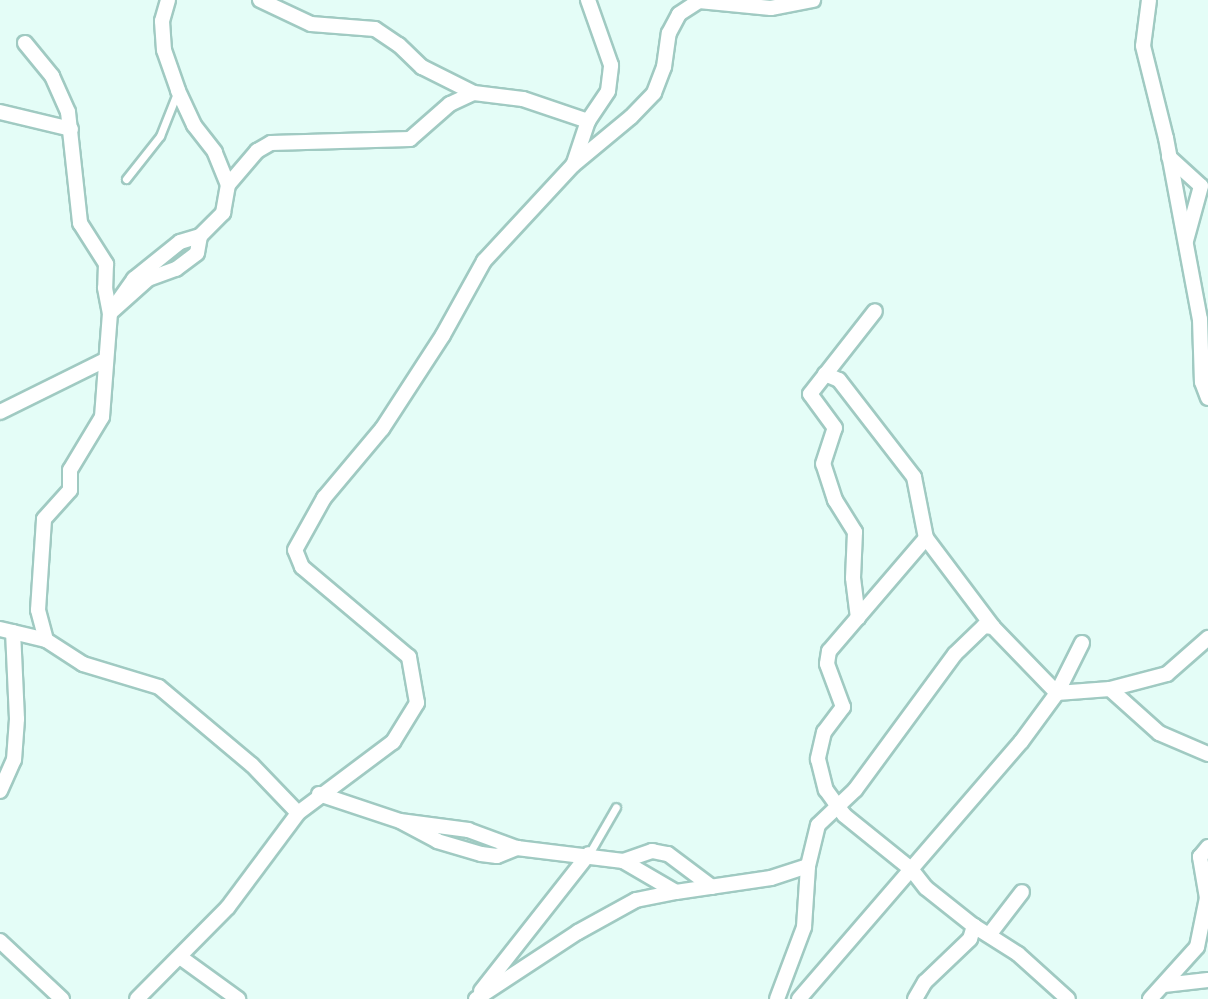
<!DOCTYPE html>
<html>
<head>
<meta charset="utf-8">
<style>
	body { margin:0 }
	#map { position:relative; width:1208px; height:999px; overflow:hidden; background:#e4fdf7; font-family:Rubik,sans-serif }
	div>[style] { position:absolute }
	.roads { filter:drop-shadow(2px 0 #a0cac2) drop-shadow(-2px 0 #a0cac2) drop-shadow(0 2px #a0cac2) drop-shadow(0 -2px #a0cac2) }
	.lane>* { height:7px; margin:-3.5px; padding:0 3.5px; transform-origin:3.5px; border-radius:3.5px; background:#fff }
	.street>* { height:14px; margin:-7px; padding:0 7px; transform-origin:7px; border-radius:7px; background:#fff }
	span { translate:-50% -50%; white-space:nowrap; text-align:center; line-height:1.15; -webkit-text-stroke:4.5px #fff; paint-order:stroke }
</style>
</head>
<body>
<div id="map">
	<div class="roads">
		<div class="lane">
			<i style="left:126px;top:179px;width:55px;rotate:-51.7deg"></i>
			<i style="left:160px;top:136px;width:46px;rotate:-68.4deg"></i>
			<i style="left:589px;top:854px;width:54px;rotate:-60.1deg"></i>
		</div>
		<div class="street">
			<i style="left:260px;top:0;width:56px;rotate:25.2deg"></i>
			<i style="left:311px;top:24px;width:64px;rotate:4.5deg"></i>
			<i style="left:375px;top:29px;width:29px;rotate:34deg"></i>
			<i style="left:399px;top:45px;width:32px;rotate:44deg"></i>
			<i style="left:422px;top:67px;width:58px;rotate:26.6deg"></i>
			<i style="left:474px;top:93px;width:49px;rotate:7deg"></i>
			<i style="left:523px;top:99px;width:69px;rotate:18.7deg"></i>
			<i style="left:1149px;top:0;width:46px;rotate:97.4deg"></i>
			<i style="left:1143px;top:46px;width:95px;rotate:76deg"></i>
			<i style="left:1166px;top:138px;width:184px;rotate:79.4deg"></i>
			<i style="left:1200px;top:319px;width:63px;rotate:88.2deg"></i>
			<i style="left:1202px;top:382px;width:17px;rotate:69deg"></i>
			<i style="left:25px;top:43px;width:43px;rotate:50.7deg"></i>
			<i style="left:52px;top:76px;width:39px;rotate:66deg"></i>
			<i style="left:68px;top:112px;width:112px;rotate:83.8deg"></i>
			<i style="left:80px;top:223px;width:49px;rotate:57.6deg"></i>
			<i style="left:106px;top:264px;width:24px;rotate:92deg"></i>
			<i style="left:105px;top:288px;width:25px;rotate:79deg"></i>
			<i style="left:110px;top:313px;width:51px;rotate:-41.8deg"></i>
			<i style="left:148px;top:279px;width:30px;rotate:-20deg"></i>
			<i style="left:176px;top:269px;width:26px;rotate:-37deg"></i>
			<i style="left:197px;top:253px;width:17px;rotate:-80deg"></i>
			<i style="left:0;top:112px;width:73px;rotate:13.5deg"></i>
			<i style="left:1169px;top:157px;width:43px;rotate:42.2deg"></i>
			<i style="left:1201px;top:186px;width:57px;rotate:105.3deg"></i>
			<i style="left:574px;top:163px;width:44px;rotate:-71.6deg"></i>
			<i style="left:588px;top:121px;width:36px;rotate:-56deg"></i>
			<i style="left:608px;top:91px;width:26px;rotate:-83deg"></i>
			<i style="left:611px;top:65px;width:69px;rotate:-109.5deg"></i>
			<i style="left:228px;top:185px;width:45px;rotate:-49.5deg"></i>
			<i style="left:257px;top:151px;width:16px;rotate:-30deg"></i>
			<i style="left:271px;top:143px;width:139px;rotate:-1.6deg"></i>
			<i style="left:410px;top:139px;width:53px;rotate:-41.2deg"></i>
			<i style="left:450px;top:104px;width:26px;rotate:-25deg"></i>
			<i style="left:825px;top:374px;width:15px;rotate:23deg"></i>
			<i style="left:839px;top:380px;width:123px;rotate:52.3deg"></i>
			<i style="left:914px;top:477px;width:62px;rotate:78.9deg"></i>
			<i style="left:926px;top:538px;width:111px;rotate:53deg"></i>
			<i style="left:0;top:412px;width:117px;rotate:-26.3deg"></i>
			<i style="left:926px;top:538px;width:149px;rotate:130.6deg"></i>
			<i style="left:829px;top:651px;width:13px;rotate:99deg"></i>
			<i style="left:827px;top:664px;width:46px;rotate:69.6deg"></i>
			<i style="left:843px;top:707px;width:31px;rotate:127deg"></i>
			<i style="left:824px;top:732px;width:28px;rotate:103deg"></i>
			<i style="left:818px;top:759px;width:32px;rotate:76deg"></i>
			<i style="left:826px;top:790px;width:31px;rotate:54deg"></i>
			<i style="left:844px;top:815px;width:86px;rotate:38.9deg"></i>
			<i style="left:911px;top:869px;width:24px;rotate:52deg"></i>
			<i style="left:926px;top:888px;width:61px;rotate:38.4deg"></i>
			<i style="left:974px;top:926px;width:52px;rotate:32.5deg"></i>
			<i style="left:1018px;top:954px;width:67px;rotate:42deg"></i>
			<i style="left:858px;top:618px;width:40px;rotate:-97.1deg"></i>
			<i style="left:853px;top:578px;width:46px;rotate:-87.5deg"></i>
			<i style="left:855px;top:532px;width:38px;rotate:-122deg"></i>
			<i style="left:835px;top:500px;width:38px;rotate:-108deg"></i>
			<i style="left:823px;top:464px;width:38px;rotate:-72deg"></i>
			<i style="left:835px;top:428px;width:42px;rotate:-126.3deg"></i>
			<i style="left:810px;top:394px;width:105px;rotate:-51.9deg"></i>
			<i style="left:0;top:629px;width:47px;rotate:13.4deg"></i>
			<i style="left:46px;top:640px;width:44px;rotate:33deg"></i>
			<i style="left:83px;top:664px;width:79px;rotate:16.8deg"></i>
			<i style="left:159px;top:687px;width:121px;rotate:40deg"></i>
			<i style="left:252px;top:765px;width:66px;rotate:46.2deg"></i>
			<i style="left:46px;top:640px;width:31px;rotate:-105deg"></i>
			<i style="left:38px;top:610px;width:91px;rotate:-86.2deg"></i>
			<i style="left:44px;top:519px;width:39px;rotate:-48deg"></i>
			<i style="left:70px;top:490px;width:20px;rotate:-90deg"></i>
			<i style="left:70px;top:470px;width:62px;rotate:-58.9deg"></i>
			<i style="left:102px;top:417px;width:104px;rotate:-85.6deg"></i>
			<i style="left:110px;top:313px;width:42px;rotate:-54.8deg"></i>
			<i style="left:134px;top:279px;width:59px;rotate:-38.8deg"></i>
			<i style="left:180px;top:242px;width:21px;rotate:-17deg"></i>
			<i style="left:200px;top:236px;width:33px;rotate:-45deg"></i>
			<i style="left:223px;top:213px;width:28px;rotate:-80deg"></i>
			<i style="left:228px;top:185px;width:35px;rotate:-112deg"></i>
			<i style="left:215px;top:152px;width:34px;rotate:-128deg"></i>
			<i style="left:194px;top:125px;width:38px;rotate:-115deg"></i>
			<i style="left:178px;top:90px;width:42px;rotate:-109.3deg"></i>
			<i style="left:164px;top:50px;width:29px;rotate:-94deg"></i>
			<i style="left:162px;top:21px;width:22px;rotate:-74deg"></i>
			<i style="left:1110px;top:689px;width:66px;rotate:41.9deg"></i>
			<i style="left:1159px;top:733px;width:53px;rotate:23.2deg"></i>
			<i style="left:0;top:791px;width:34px;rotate:-66deg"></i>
			<i style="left:14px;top:760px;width:41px;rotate:-85.8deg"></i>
			<i style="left:17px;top:719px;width:87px;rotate:-92.6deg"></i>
			<i style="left:319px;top:794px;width:85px;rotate:18.4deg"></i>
			<i style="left:400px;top:821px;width:69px;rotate:7.5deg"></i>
			<i style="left:468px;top:830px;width:52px;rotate:20.2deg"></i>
			<i style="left:517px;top:848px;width:107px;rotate:7deg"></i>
			<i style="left:623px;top:861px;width:61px;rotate:30.3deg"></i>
			<i style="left:676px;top:892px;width:96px;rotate:-8.4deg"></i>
			<i style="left:771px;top:878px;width:39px;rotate:-18deg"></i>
			<i style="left:402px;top:822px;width:40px;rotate:28deg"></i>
			<i style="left:437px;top:841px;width:46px;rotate:16.5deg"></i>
			<i style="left:481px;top:854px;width:16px;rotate:7deg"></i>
			<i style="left:497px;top:856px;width:22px;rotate:-22deg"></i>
			<i style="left:623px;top:861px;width:31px;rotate:-19deg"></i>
			<i style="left:652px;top:851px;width:16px;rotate:11deg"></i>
			<i style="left:668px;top:854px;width:55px;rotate:36.9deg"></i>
			<i style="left:989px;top:935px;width:54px;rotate:-52.5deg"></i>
			<i style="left:0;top:941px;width:85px;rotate:43.1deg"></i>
			<i style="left:180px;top:957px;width:72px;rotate:35.9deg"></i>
			<i style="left:1164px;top:985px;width:44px;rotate:-6.5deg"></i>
			<i style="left:481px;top:991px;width:174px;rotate:-51.8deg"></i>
			<i style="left:137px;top:999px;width:129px;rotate:-45.3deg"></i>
			<i style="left:228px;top:907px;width:117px;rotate:-53.3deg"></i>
			<i style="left:298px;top:813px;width:119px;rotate:-36.8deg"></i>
			<i style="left:393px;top:742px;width:46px;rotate:-58.4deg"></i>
			<i style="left:417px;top:703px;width:47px;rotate:-99.9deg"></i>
			<i style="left:409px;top:657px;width:140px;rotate:-139.9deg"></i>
			<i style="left:302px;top:567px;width:18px;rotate:-112deg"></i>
			<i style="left:295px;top:550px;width:60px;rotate:-60.9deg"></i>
			<i style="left:324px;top:498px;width:90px;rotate:-50deg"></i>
			<i style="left:382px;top:429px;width:112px;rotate:-57deg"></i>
			<i style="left:443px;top:335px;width:85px;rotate:-61deg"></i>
			<i style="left:484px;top:261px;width:131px;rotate:-47.2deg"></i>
			<i style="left:573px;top:165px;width:75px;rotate:-39.6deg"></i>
			<i style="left:631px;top:117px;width:33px;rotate:-46deg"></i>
			<i style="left:654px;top:93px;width:28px;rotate:-69deg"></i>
			<i style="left:664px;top:67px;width:34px;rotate:-82deg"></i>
			<i style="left:669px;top:33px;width:21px;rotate:-62deg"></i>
			<i style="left:679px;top:14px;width:24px;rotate:-33deg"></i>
			<i style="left:699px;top:1px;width:72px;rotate:5.6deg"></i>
			<i style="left:771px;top:8px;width:43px;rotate:-10.8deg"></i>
			<i style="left:476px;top:999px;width:122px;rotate:-33.3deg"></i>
			<i style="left:578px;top:932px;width:66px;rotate:-28.9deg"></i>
			<i style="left:636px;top:900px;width:41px;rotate:-11.3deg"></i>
			<i style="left:777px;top:999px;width:77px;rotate:-69.4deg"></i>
			<i style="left:804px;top:927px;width:61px;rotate:-86.2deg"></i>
			<i style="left:808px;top:866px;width:42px;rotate:-76.3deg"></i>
			<i style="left:818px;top:825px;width:51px;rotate:-43.4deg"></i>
			<i style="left:855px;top:790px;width:169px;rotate:-53.7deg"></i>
			<i style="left:955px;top:654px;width:40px;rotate:-44deg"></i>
			<i style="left:984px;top:626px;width:9px;rotate:6deg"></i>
			<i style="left:993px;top:627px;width:92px;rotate:45.9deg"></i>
			<i style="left:1057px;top:693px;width:56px;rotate:-63.4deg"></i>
			<i style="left:799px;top:999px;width:340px;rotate:-49.2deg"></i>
			<i style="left:1021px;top:742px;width:61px;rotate:-53.7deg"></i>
			<i style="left:1057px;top:693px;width:53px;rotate:-4.3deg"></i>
			<i style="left:1110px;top:689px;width:59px;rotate:-14.7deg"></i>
			<i style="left:1167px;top:674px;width:55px;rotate:-41.3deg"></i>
			<i style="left:915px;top:999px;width:20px;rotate:-60deg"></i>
			<i style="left:925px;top:982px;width:62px;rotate:-43.7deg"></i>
			<i style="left:970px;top:939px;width:14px;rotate:-73deg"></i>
			<i style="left:1150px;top:999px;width:70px;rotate:-47.9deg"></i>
			<i style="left:1197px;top:947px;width:50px;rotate:-78.5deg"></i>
			<i style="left:1207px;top:898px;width:42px;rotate:-99.7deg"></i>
			<i style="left:1200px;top:857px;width:13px;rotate:-51deg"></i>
		</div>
	</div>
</div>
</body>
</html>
